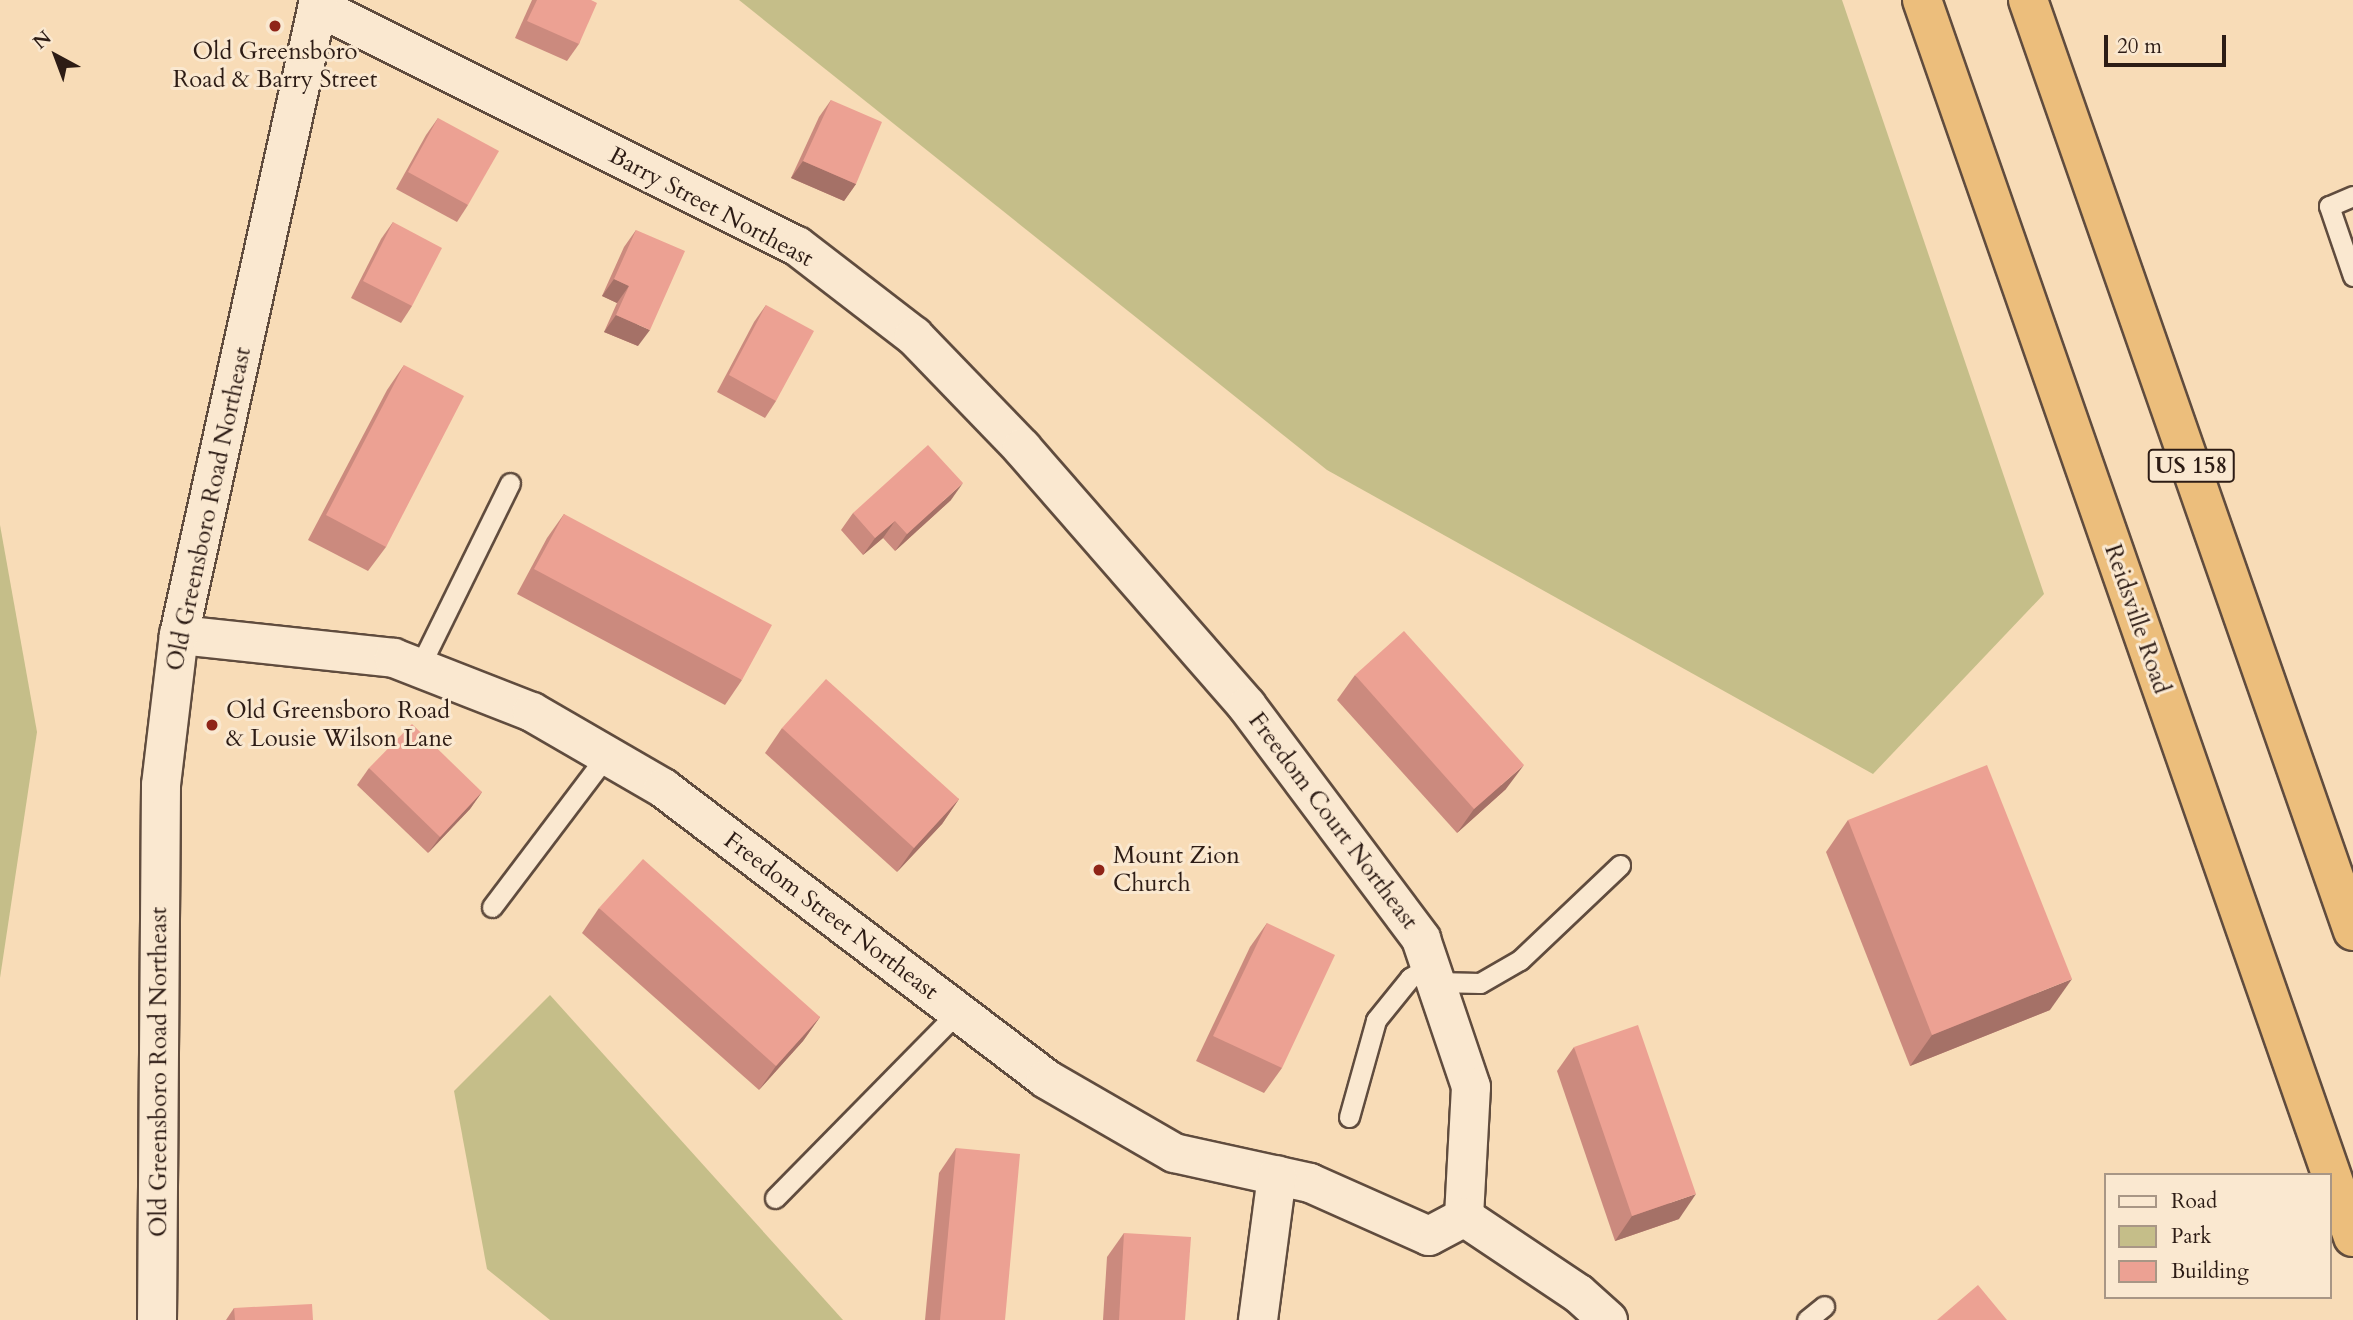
<!DOCTYPE html>
<html>
<head>
<meta charset="utf-8">
<style>
	body { margin:0 }
	#map { position:relative; width:2353px; height:1320px; overflow:hidden; background:#f8dcb7; font-family:Cardo,serif }
	div>[style] { position:absolute }
	.green>* { inset:0; background:#c5be89 }
	.roads { filter:drop-shadow(2px 0 #604c3e) drop-shadow(-2px 0 #604c3e) drop-shadow(0 2px #604c3e) drop-shadow(0 -2px #604c3e) }
	.lane>* { height:19px; margin:-9.5px; padding:0 9.5px; transform-origin:9.5px; border-radius:9.5px; background:#fae8d0 }
	.street>* { height:38px; margin:-19px; padding:0 19px; transform-origin:19px; border-radius:19px; background:#fae8d0 }
	.secondary>* { height:38px; margin:-19px; padding:0 19px; transform-origin:19px; border-radius:19px; background:#fae8d0 }
	.highway>* { height:38px; margin:-19px; padding:0 19px; transform-origin:19px; border-radius:19px; background:#ecbe7c }
	.wall>* { inset:0; background:#cb8a7e }
	.shaded-wall>* { inset:0; background:#a57167 }
	.building>* { inset:0; background:#eca193 }
	.dots>* { width:19px; height:19px; translate:-50% -50%; box-sizing:border-box; border:4px solid #fae8d0; border-radius:50% }
	span { translate:-50% -50%; white-space:nowrap; text-align:center; line-height:1.15; -webkit-text-stroke:6px #fae8d0; paint-order:stroke }
	.shield-label span { padding:2px 5px; background:#fae8d0; border:2px solid; border-radius:5px; -webkit-text-stroke-width:0 }
	.shield-label { font-size:23px; color:#2d1c15; font-weight:700 }
	.poi-label { font-size:24px; color:#2d1c15 }
	.left { translate:0 -50%; text-align:left }
	.street-label { font-size:24px; color:#2d1c15 }
	.legend { position:absolute; left:2104px; top:1173px; width:228px; height:126px; box-sizing:border-box; background:#fae8d0; border:2px solid #a89685; margin:0; padding:9px 12px; list-style:none; font-size:21px; color:#2d1c15 }
	.legend li { display:flex; align-items:center; gap:14px; height:35px }
	.legend b { width:35px; border:2px solid #a89685 }
	.north { position:absolute; left:21px; top:21px; width:70px; height:70px; -webkit-text-stroke:5px #fae8d0; paint-order:stroke; rotate:319deg; font-size:19px; font-weight:700; line-height:28px; text-align:center; color:#2d1c15 }
	.north::after { content:''; display:block; margin:auto; width:24px; height:32px; background:#2d1c15; clip-path:polygon(50% 0,100% 100%,50% 72%,0 100%) }
	.scale { position:absolute; left:2104px; top:35px; width:122px; height:32px; box-sizing:border-box; border:4px solid #2d1c15; border-top:0; padding-left:9px; font-size:21px; line-height:24px; white-space:nowrap; color:#2d1c15; -webkit-text-stroke:5px #fae8d0; paint-order:stroke }
</style>
</head>
<body>
<div id="map">
	<div class="green">
		<i style="clip-path:polygon(739px 0,1842px 0,2044px 594px,1873px 774px,1327px 470px)"></i>
		<i style="clip-path:polygon(0 525px,37px 732px,0 978px)"></i>
		<i style="clip-path:polygon(550px 995px,843px 1320px,550px 1320px,487px 1269px,454px 1091px)"></i>
	</div>
	<div class="roads">
		<div class="lane">
			<i style="left:2353px;top:196px;width:26px;rotate:157deg"></i>
			<i style="left:2329px;top:206px;width:74px;rotate:71.1deg"></i>
			<i style="left:419px;top:668px;width:206px;rotate:-63.8deg"></i>
			<i style="left:492px;top:907px;width:191px;rotate:-52.9deg"></i>
			<i style="left:1436px;top:982px;width:44px;rotate:1.3deg"></i>
			<i style="left:1480px;top:983px;width:46px;rotate:-29.9deg"></i>
			<i style="left:1520px;top:960px;width:138px;rotate:-43.5deg"></i>
			<i style="left:1349px;top:1117px;width:101px;rotate:-74.4deg"></i>
			<i style="left:1376px;top:1020px;width:54px;rotate:-51deg"></i>
			<i style="left:1410px;top:978px;width:23px;rotate:-31deg"></i>
			<i style="left:775px;top:1198px;width:261px;rotate:-45.5deg"></i>
			<i style="left:1807px;top:1320px;width:22px;rotate:-39deg"></i>
		</div>
		<div class="street">
			<i style="left:318px;top:7px;width:535px;rotate:26.52deg"></i>
			<i style="left:797px;top:246px;width:148px;rotate:37.6deg"></i>
			<i style="left:914px;top:336px;width:156px;rotate:46deg"></i>
			<i style="left:1022px;top:448px;width:342px;rotate:48.9deg"></i>
			<i style="left:1247px;top:706px;width:291px;rotate:53.2deg"></i>
			<i style="left:1421px;top:939px;width:156px;rotate:71.3deg"></i>
			<i style="left:1471px;top:1087px;width:130px;rotate:93.1deg"></i>
			<i style="left:179px;top:635px;width:216px;rotate:6.1deg"></i>
			<i style="left:394px;top:658px;width:148px;rotate:21.4deg"></i>
			<i style="left:532px;top:712px;width:151px;rotate:30.1deg"></i>
			<i style="left:663px;top:788px;width:481px;rotate:37.2deg"></i>
			<i style="left:1046px;top:1079px;width:148px;rotate:30deg"></i>
			<i style="left:1174px;top:1153px;width:139px;rotate:12.4deg"></i>
			<i style="left:1310px;top:1183px;width:130px;rotate:24deg"></i>
			<i style="left:1429px;top:1236px;width:40px;rotate:-28deg"></i>
			<i style="left:1464px;top:1217px;width:138px;rotate:33.8deg"></i>
			<i style="left:1579px;top:1294px;width:39px;rotate:42deg"></i>
			<i style="left:1258px;top:1320px;width:146px;rotate:-82.5deg"></i>
		</div>
		<div class="secondary">
			<i style="left:157px;top:1320px;width:535px;rotate:-89.57deg"></i>
			<i style="left:161px;top:785px;width:151px;rotate:-83.2deg"></i>
			<i style="left:179px;top:635px;width:650px;rotate:-77.57deg"></i>
		</div>
		<div class="highway">
			<i style="left:1922px;top:0;width:1310px;rotate:70.79deg"></i>
			<i style="left:2028px;top:0;width:986px;rotate:70.76deg"></i>
		</div>
	</div>
	<div class="wall">
		<i style="clip-path:polygon(532px 0,591px 0,579px 44px,567px 61px,515px 38px)"></i>
		<i style="clip-path:polygon(831px 100px,856px 184px,844px 201px,791px 178px,819px 117px)"></i>
		<i style="clip-path:polygon(438px 118px,468px 205px,457px 222px,396px 189px,426px 135px)"></i>
		<i style="clip-path:polygon(393px 222px,412px 306px,401px 323px,351px 298px,381px 239px)"></i>
		<i style="clip-path:polygon(636px 230px,638px 346px,604px 332px,617px 303px,602px 296px,624px 247px)"></i>
		<i style="clip-path:polygon(766px 305px,776px 401px,765px 418px,717px 392px,754px 322px)"></i>
		<i style="clip-path:polygon(404px 365px,386px 547px,368px 571px,308px 540px,387px 390px)"></i>
		<i style="clip-path:polygon(951px 500px,895px 551px,883px 538px,863px 555px,841px 530px,853px 513px)"></i>
		<i style="clip-path:polygon(564px 514px,742px 680px,725px 705px,517px 594px,547px 538px)"></i>
		<i style="clip-path:polygon(1355px 675px,1506px 789px,1457px 833px,1337px 700px)"></i>
		<i style="clip-path:polygon(782px 728px,959px 799px,942px 824px,897px 872px,765px 753px)"></i>
		<i style="clip-path:polygon(369px 768px,482px 792px,470px 809px,428px 853px,357px 785px)"></i>
		<i style="clip-path:polygon(1848px 820px,2050px 1010px,1910px 1066px,1826px 852px)"></i>
		<i style="clip-path:polygon(599px 908px,820px 1017px,803px 1041px,759px 1090px,582px 933px)"></i>
		<i style="clip-path:polygon(1267px 923px,1282px 1068px,1264px 1093px,1196px 1061px,1250px 947px)"></i>
		<i style="clip-path:polygon(1574px 1047px,1679px 1219px,1615px 1241px,1557px 1071px)"></i>
		<i style="clip-path:polygon(956px 1148px,1005px 1320px,925px 1320px,939px 1173px)"></i>
		<i style="clip-path:polygon(1124px 1233px,1185px 1320px,1103px 1320px,1107px 1257px)"></i>
		<i style="clip-path:polygon(234px 1308px,313px 1320px,226px 1320px)"></i>
	</div>
	<div class="shaded-wall">
		<i style="clip-path:polygon(803px 161px,856px 184px,844px 201px,791px 178px)"></i>
		<i style="clip-path:polygon(614px 279px,629px 286px,617px 303px,602px 296px)"></i>
		<i style="clip-path:polygon(616px 315px,650px 330px,638px 346px,604px 332px)"></i>
		<i style="clip-path:polygon(963px 483px,951px 500px,895px 551px,907px 534px)"></i>
		<i style="clip-path:polygon(895px 521px,883px 538px,863px 555px,875px 538px)"></i>
		<i style="clip-path:polygon(1524px 765px,1506px 789px,1457px 833px,1474px 809px)"></i>
		<i style="clip-path:polygon(482px 792px,470px 809px,428px 853px,440px 837px)"></i>
		<i style="clip-path:polygon(959px 799px,942px 824px,897px 872px,914px 848px)"></i>
		<i style="clip-path:polygon(2072px 979px,2050px 1010px,1910px 1066px,1932px 1035px)"></i>
		<i style="clip-path:polygon(820px 1017px,803px 1041px,759px 1090px,776px 1066px)"></i>
		<i style="clip-path:polygon(1696px 1194px,1679px 1219px,1615px 1241px,1632px 1216px)"></i>
	</div>
	<div class="building">
		<i style="clip-path:polygon(537px 0,591px 0,597px 3px,579px 44px,527px 21px)"></i>
		<i style="clip-path:polygon(831px 100px,882px 122px,856px 184px,803px 161px)"></i>
		<i style="clip-path:polygon(438px 118px,499px 151px,468px 205px,408px 172px)"></i>
		<i style="clip-path:polygon(393px 222px,442px 248px,412px 306px,363px 281px)"></i>
		<i style="clip-path:polygon(636px 230px,685px 251px,650px 330px,616px 315px,629px 286px,614px 279px)"></i>
		<i style="clip-path:polygon(766px 305px,814px 331px,776px 401px,729px 375px)"></i>
		<i style="clip-path:polygon(404px 365px,464px 396px,386px 547px,326px 515px)"></i>
		<i style="clip-path:polygon(928px 445px,963px 483px,907px 534px,895px 521px,875px 538px,853px 513px)"></i>
		<i style="clip-path:polygon(564px 514px,772px 625px,742px 680px,534px 569px)"></i>
		<i style="clip-path:polygon(1404px 631px,1524px 765px,1474px 809px,1355px 675px)"></i>
		<i style="clip-path:polygon(826px 679px,959px 799px,914px 848px,782px 728px)"></i>
		<i style="clip-path:polygon(412px 724px,482px 792px,440px 837px,369px 768px)"></i>
		<i style="clip-path:polygon(1987px 765px,2072px 979px,1932px 1035px,1848px 820px)"></i>
		<i style="clip-path:polygon(643px 859px,820px 1017px,776px 1066px,599px 908px)"></i>
		<i style="clip-path:polygon(1267px 923px,1335px 955px,1282px 1068px,1213px 1036px)"></i>
		<i style="clip-path:polygon(1638px 1025px,1696px 1194px,1632px 1216px,1574px 1047px)"></i>
		<i style="clip-path:polygon(956px 1148px,1020px 1154px,1005px 1320px,940px 1320px)"></i>
		<i style="clip-path:polygon(1124px 1233px,1191px 1237px,1185px 1320px,1119px 1320px)"></i>
		<i style="clip-path:polygon(1978px 1285px,2007px 1320px,1937px 1320px)"></i>
		<i style="clip-path:polygon(312px 1304px,313px 1320px,235px 1320px,234px 1308px)"></i>
	</div>
	<div class="dots">
		<i style="left:275px;top:26px;background:#8f2418"></i>
		<i style="left:212px;top:725px;background:#8f2418"></i>
		<i style="left:1099px;top:870px;background:#8f2418"></i>
	</div>
	<div class="shield-label">
		<span style="left:2191px;top:466px">US 158</span>
	</div>
	<div class="poi-label">
		<span style="left:275px;top:66px">Old Greensboro<br>Road &amp; Barry Street</span>
		<span class="left" style="left:226px;top:725px">Old Greensboro Road<br>&amp; Lousie Wilson Lane</span>
		<span class="left" style="left:1113px;top:870px">Mount Zion<br>Church</span>
	</div>
	<div class="street-label">
		<span style="left:711px;top:207px;rotate:28deg">Barry Street Northeast</span>
		<span style="left:209px;top:509px;rotate:-78deg">Old Greensboro Road Northeast</span>
		<span style="left:2137px;top:619px;rotate:71deg">Reidsville Road</span>
		<span style="left:1333px;top:821px;rotate:53deg">Freedom Court Northeast</span>
		<span style="left:831px;top:916px;rotate:37deg">Freedom Street Northeast</span>
		<span style="left:159px;top:1072px;rotate:-90deg">Old Greensboro Road Northeast</span>
	</div>
	<ul class="legend">
	<li><b style="height:9px;background:#fae8d0"></b>Road</li>
	<li><b style="height:19px;background:#c5be89"></b>Park</li>
	<li><b style="height:19px;background:#eca193"></b>Building</li>
	</ul>
	<div class="north">N</div>
	<div class="scale">20 m</div>
</div>
</body>
</html>
